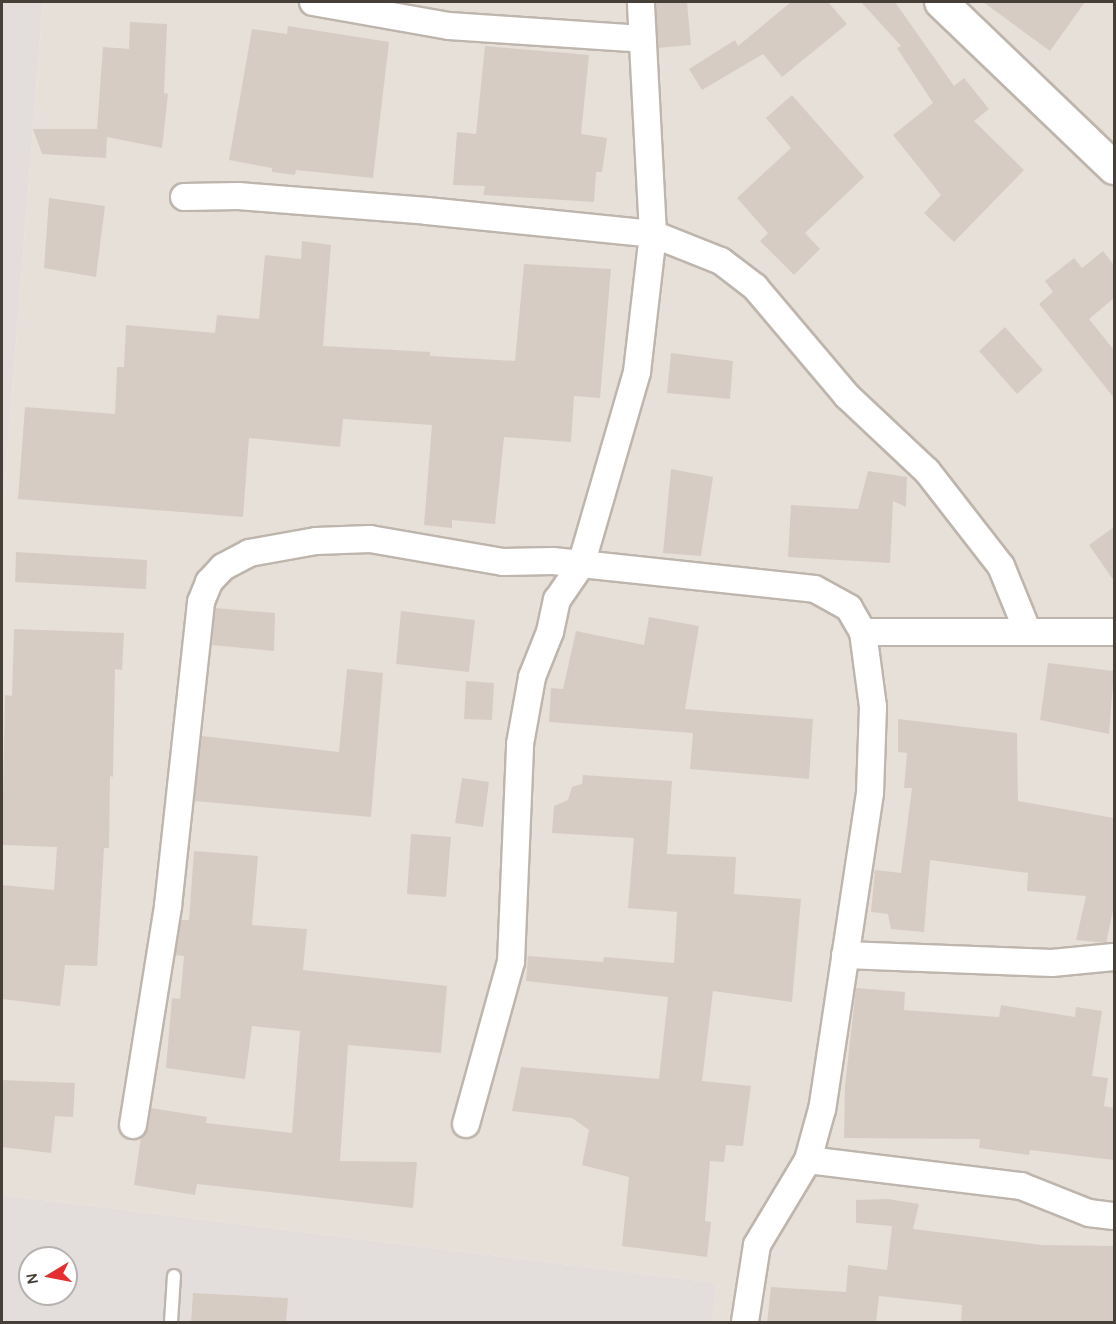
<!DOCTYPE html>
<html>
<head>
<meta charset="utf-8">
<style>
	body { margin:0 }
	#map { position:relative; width:1116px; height:1324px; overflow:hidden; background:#f3efea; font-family:Karla,sans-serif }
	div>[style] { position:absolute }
	.residential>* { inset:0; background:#e7e0d8 }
	.industrial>* { inset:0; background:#e3dedb }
	.building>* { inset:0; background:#d7ccc3 }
	.roads { filter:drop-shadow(2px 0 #beb5ad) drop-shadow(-2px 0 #beb5ad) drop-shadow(0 2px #beb5ad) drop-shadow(0 -2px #beb5ad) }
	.service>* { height:12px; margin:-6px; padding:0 6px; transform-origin:6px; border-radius:6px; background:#fff }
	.minor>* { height:26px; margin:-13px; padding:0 13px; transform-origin:13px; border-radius:13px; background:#fff }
	.tertiary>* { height:32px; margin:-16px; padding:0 16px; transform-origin:16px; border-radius:16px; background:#fff }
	span { translate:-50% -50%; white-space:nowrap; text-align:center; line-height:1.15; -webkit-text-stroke:4.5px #fff; paint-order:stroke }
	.frame { position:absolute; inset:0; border:3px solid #463f38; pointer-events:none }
	.north { position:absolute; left:18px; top:1246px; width:60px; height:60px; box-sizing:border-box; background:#fff; border:2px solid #b5b2af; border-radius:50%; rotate:260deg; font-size:16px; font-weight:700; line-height:24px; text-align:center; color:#463f38 }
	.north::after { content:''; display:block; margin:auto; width:21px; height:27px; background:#e52e31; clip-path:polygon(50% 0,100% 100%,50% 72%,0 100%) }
</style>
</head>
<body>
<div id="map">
	<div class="residential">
		<i style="clip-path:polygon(43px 2px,1114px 2px,1114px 1322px,713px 1322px,716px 1283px,2px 1195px,2px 521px)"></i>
	</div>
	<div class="industrial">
		<i style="clip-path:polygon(2px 2px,43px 2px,2px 521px)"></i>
		<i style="clip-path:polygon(evenodd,2px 1195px,716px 1283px,713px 1322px,2px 1322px,2px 1195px,30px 1258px,66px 1258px,66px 1294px,30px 1294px,30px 1258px)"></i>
	</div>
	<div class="building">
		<i style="clip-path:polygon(656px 2px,687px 2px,691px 45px,658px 48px)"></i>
		<i style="clip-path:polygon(791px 2px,828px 2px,847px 24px,782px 77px,763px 54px,702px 90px,689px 69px,735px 40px,738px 46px)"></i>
		<i style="clip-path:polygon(861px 2px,895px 2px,954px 86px,964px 78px,989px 109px,974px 121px,1024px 170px,954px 242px,924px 213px,941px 195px,893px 135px,933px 103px,897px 48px,901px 46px)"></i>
		<i style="clip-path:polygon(983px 2px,1085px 2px,1050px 51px)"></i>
		<i style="clip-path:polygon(130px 22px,167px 24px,164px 93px,168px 94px,162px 148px,107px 137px,106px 158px,42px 154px,33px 129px,97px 129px,103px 47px,129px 49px)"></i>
		<i style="clip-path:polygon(288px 26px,389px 42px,373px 178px,296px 170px,295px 175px,272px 172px,272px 168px,229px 160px,252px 29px,287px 34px)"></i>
		<i style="clip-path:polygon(485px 46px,589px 55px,581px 134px,607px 138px,602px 172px,596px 172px,594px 202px,483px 195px,485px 186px,453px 185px,457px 132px,476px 134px)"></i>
		<i style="clip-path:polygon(792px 95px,864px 177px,805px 233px,820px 249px,794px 275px,760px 241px,768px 233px,737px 198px,791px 148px,766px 118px)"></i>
		<i style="clip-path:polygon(49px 198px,105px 206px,96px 277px,44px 268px)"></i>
		<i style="clip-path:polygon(302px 241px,331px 245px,323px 346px,430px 352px,430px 356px,515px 361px,524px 264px,611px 269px,600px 398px,574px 396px,571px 442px,504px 437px,495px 524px,452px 520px,452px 528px,424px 525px,432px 425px,343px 419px,340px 447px,249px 438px,243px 517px,18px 499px,25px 407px,115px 414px,117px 367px,124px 367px,126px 325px,215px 333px,217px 315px,259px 319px,265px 255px,301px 259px)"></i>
		<i style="clip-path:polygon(1103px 251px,1114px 265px,1114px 298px,1089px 319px,1114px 350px,1114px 398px,1039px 304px,1053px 292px,1045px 281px,1074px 258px,1082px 268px)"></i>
		<i style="clip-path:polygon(1005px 327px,1043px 370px,1017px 394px,979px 351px)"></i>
		<i style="clip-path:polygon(671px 353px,733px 361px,730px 399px,667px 393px)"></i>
		<i style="clip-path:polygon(671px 469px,713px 477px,701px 556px,663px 553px)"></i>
		<i style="clip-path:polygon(868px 471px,907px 477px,906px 507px,893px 501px,890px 563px,788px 557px,791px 505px,858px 509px)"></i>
		<i style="clip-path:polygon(1114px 527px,1114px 581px,1089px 545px)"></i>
		<i style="clip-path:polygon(16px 552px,147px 560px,146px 589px,15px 582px)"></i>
		<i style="clip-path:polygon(215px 608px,275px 613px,274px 651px,212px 645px)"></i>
		<i style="clip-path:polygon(401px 611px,475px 620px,469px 672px,396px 664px)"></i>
		<i style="clip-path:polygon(649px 617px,699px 626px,685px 709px,813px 719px,809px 779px,690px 769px,693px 733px,549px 722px,551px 688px,563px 689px,576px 631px,644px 645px)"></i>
		<i style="clip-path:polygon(14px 629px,124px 633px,122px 670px,115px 669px,113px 777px,110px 776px,109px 848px,104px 848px,97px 966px,65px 965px,60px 1006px,2px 999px,2px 885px,54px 890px,57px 847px,2px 845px,5px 695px,12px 696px)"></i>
		<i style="clip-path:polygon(1048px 663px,1114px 671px,1109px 734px,1040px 720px)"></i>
		<i style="clip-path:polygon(347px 669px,383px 673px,371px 817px,194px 801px,202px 736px,339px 752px)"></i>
		<i style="clip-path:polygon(466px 681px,494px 683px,492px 720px,464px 719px)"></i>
		<i style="clip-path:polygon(898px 719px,1017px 733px,1018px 801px,1114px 818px,1114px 906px,1106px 943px,1076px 940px,1086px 896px,1027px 891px,1028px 873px,930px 860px,924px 932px,891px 929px,888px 914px,871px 912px,875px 870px,901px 873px,912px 788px,904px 788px,907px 753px,898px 752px)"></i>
		<i style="clip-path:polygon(583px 775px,672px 781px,667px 854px,736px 857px,734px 894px,801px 899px,792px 1002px,713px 991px,702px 1081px,751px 1086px,743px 1146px,726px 1145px,724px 1162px,710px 1161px,705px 1221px,711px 1222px,707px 1257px,622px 1246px,629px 1177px,582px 1165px,589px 1130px,572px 1118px,512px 1111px,521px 1067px,659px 1079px,668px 997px,526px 981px,528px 956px,603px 962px,604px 957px,674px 963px,677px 912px,628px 908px,634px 838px,552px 833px,554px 806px,568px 800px,572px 787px,582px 784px)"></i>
		<i style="clip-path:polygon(462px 778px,489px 782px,483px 827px,455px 823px)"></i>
		<i style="clip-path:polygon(411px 834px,451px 837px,446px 897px,407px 894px)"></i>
		<i style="clip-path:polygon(194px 851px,258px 856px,252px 925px,307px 929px,303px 970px,447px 986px,441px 1053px,348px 1045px,340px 1161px,417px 1162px,413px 1208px,197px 1184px,195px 1195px,134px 1185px,141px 1137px,148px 1128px,151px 1108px,207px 1117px,206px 1123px,292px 1133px,300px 1031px,252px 1026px,245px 1079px,166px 1068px,172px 998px,180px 999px,184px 956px,175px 955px,181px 920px,189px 920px)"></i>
		<i style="clip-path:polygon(856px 988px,905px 992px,904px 1010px,999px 1017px,1001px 1005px,1075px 1017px,1076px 1007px,1102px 1011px,1092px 1076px,1108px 1078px,1104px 1106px,1114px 1108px,1114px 1160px,1030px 1150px,1029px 1155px,979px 1148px,980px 1139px,844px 1138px,845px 1086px)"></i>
		<i style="clip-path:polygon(2px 1080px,75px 1083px,73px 1117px,55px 1116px,51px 1153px,2px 1147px)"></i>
		<i style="clip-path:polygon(888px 1199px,919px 1204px,913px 1229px,1042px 1245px,1114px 1246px,1114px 1323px,961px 1323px,962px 1305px,879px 1296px,876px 1323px,767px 1323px,771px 1287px,846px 1292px,848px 1265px,887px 1270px,892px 1226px,856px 1223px,856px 1200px)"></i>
		<i style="clip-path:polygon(193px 1293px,288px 1298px,286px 1323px,191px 1323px)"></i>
	</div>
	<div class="roads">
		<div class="service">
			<i style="left:171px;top:1322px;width:46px;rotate:-86.3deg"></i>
		</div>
		<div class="minor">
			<i style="left:313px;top:2px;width:138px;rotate:10deg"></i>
			<i style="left:449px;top:26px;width:194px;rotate:3.8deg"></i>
			<i style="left:184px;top:197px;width:54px;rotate:-1.1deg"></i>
			<i style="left:238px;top:196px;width:190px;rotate:4.5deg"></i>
			<i style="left:427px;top:211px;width:227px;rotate:5.8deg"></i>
			<i style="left:653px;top:234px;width:73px;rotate:21.7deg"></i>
			<i style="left:721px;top:261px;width:43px;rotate:37.4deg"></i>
			<i style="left:755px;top:287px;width:143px;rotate:49.8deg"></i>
			<i style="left:847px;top:396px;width:110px;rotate:43.2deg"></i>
			<i style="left:927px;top:471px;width:120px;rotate:52.1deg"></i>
			<i style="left:1001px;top:566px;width:71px;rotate:67.8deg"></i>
			<i style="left:863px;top:632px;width:251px"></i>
			<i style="left:845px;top:955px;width:207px;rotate:2.2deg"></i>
			<i style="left:1052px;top:963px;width:62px;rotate:-5.5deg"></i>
			<i style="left:466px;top:1124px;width:168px;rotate:-74.5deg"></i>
			<i style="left:511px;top:962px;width:218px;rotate:-87.6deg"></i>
			<i style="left:520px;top:744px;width:68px;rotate:-79.8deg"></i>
			<i style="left:532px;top:677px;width:48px;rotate:-68.2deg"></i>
			<i style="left:550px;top:632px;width:33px;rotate:-78deg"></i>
			<i style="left:557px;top:600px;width:42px;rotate:-55.6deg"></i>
			<i style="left:581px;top:565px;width:201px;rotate:-73.8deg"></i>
			<i style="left:637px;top:372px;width:139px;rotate:-83.4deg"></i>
			<i style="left:653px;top:234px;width:232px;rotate:-93deg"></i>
			<i style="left:133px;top:1125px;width:222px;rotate:-80.9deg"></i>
			<i style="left:168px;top:906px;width:306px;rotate:-83.8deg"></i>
			<i style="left:201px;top:602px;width:22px;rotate:-68deg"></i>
			<i style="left:209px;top:582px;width:21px;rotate:-47deg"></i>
			<i style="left:223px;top:567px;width:30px;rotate:-28deg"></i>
			<i style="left:249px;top:553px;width:68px;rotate:-10.2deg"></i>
			<i style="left:316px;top:541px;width:54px;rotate:-2.1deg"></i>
			<i style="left:370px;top:539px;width:135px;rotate:9.8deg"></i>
			<i style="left:503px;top:562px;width:50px;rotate:-1.1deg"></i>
			<i style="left:553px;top:561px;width:263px;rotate:6.1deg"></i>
			<i style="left:815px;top:589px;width:39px;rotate:29deg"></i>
			<i style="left:849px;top:608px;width:28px;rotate:60deg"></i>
			<i style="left:863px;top:632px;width:76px;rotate:82.4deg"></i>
			<i style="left:873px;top:707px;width:86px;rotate:92deg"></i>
			<i style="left:870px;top:793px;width:320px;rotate:98.6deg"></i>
			<i style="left:822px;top:1109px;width:53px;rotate:105.4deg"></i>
			<i style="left:808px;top:1160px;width:99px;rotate:121deg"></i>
			<i style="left:757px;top:1245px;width:78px;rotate:98.9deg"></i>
			<i style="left:808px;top:1160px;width:215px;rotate:7deg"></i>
			<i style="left:1021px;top:1186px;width:73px;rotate:21.7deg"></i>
			<i style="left:1089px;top:1213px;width:25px;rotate:7deg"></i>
		</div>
		<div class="tertiary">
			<i style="left:941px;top:2px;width:240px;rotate:43.8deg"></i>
		</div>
	</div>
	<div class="frame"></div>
	<div class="north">N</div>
</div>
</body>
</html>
